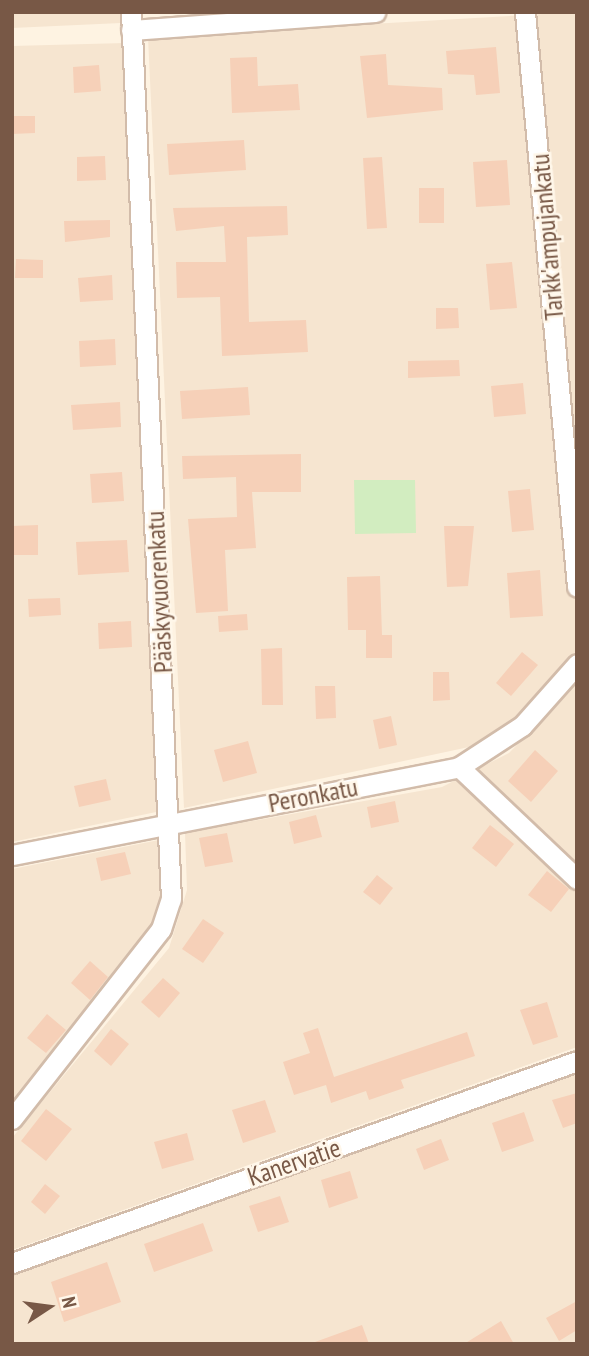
<!DOCTYPE html>
<html>
<head>
<meta charset="utf-8">
<style>
	body { margin:0 }
	#map { position:relative; width:589px; height:1356px; overflow:hidden; background:#fef3e2; font-family:"PT Sans Narrow",sans-serif }
	div>[style] { position:absolute }
	.residential>* { inset:0; background:#f6e5d0 }
	.green>* { inset:0; background:#d2edc0 }
	.building>* { inset:0; background:#f6d0b8 }
	.roads { filter:drop-shadow(2px 0 #d2bcaa) drop-shadow(-2px 0 #d2bcaa) drop-shadow(0 2px #d2bcaa) drop-shadow(0 -2px #d2bcaa) }
	.street>* { height:19px; margin:-9.5px; padding:0 9.5px; transform-origin:9.5px; border-radius:9.5px; background:#fff }
	span { translate:-50% -50%; white-space:nowrap; text-align:center; line-height:1.15; -webkit-text-stroke:5px #fff7ea; paint-order:stroke }
	.street-label { font-size:26px; color:#785846 }
	.frame { position:absolute; inset:0; border:14px solid #785846; pointer-events:none }
	.north { position:absolute; left:14px; top:1272px; width:70px; height:70px; -webkit-text-stroke:5px #fff7ea; paint-order:stroke; rotate:77deg; font-size:19px; font-weight:700; line-height:28px; text-align:center; color:#785846 }
	.north::after { content:''; display:block; margin:auto; width:24px; height:32px; background:#785846; clip-path:polygon(50% 0,100% 100%,50% 72%,0 100%) }
</style>
</head>
<body>
<div id="map">
	<div class="residential">
		<i style="clip-path:polygon(12px 12px,120px 12px,121px 23px,12px 28px)"></i>
		<i style="clip-path:polygon(577px 12px,577px 650px,511px 724px,483px 744px,184px 808px,148px 37px)"></i>
		<i style="clip-path:polygon(125px 43px,161px 811px,12px 842px,12px 46px)"></i>
		<i style="clip-path:polygon(577px 683px,577px 1047px,12px 1250px,12px 1138px,169px 948px,187px 890px,185px 833px,442px 787px,509px 753px)"></i>
		<i style="clip-path:polygon(164px 839px,165px 891px,152px 926px,12px 1106px,12px 869px)"></i>
		<i style="clip-path:polygon(577px 1074px,577px 1344px,12px 1344px,12px 1273px)"></i>
	</div>
	<div class="green">
		<i style="clip-path:polygon(354px 480px,415px 480px,416px 533px,355px 534px)"></i>
	</div>
	<div class="building">
		<i style="clip-path:polygon(496px 47px,500px 93px,476px 95px,474px 75px,448px 74px,446px 51px)"></i>
		<i style="clip-path:polygon(386px 54px,388px 85px,442px 88px,443px 110px,367px 118px,360px 56px)"></i>
		<i style="clip-path:polygon(257px 57px,258px 86px,298px 84px,300px 110px,232px 113px,230px 58px)"></i>
		<i style="clip-path:polygon(99px 65px,101px 91px,74px 93px,73px 67px)"></i>
		<i style="clip-path:polygon(12px 116px,35px 116px,35px 133px,12px 134px)"></i>
		<i style="clip-path:polygon(244px 140px,246px 170px,169px 175px,167px 144px)"></i>
		<i style="clip-path:polygon(105px 156px,106px 180px,77px 181px,77px 157px)"></i>
		<i style="clip-path:polygon(382px 157px,387px 228px,367px 229px,363px 158px)"></i>
		<i style="clip-path:polygon(507px 160px,510px 205px,476px 207px,473px 162px)"></i>
		<i style="clip-path:polygon(419px 188px,444px 188px,444px 223px,419px 223px)"></i>
		<i style="clip-path:polygon(287px 206px,288px 235px,247px 237px,249px 322px,306px 320px,308px 352px,222px 356px,220px 297px,177px 298px,176px 262px,226px 262px,224px 226px,176px 231px,173px 208px)"></i>
		<i style="clip-path:polygon(110px 220px,110px 237px,65px 242px,64px 221px)"></i>
		<i style="clip-path:polygon(16px 259px,43px 260px,43px 278px,15px 278px)"></i>
		<i style="clip-path:polygon(512px 262px,517px 308px,490px 310px,486px 264px)"></i>
		<i style="clip-path:polygon(112px 275px,113px 300px,80px 302px,78px 278px)"></i>
		<i style="clip-path:polygon(436px 308px,458px 308px,459px 328px,436px 329px)"></i>
		<i style="clip-path:polygon(115px 339px,116px 365px,80px 367px,79px 341px)"></i>
		<i style="clip-path:polygon(459px 360px,460px 376px,408px 378px,408px 361px)"></i>
		<i style="clip-path:polygon(523px 383px,526px 414px,494px 417px,491px 386px)"></i>
		<i style="clip-path:polygon(248px 387px,250px 415px,182px 419px,180px 391px)"></i>
		<i style="clip-path:polygon(120px 402px,121px 427px,73px 430px,71px 405px)"></i>
		<i style="clip-path:polygon(301px 454px,301px 492px,252px 492px,256px 548px,225px 550px,228px 611px,196px 613px,188px 519px,237px 517px,236px 477px,183px 479px,182px 456px)"></i>
		<i style="clip-path:polygon(122px 472px,124px 501px,92px 503px,90px 474px)"></i>
		<i style="clip-path:polygon(530px 489px,534px 530px,512px 532px,508px 491px)"></i>
		<i style="clip-path:polygon(38px 525px,38px 555px,12px 555px,12px 526px)"></i>
		<i style="clip-path:polygon(444px 526px,474px 526px,468px 586px,447px 587px)"></i>
		<i style="clip-path:polygon(127px 540px,129px 572px,78px 575px,76px 542px)"></i>
		<i style="clip-path:polygon(540px 570px,543px 616px,510px 618px,507px 573px)"></i>
		<i style="clip-path:polygon(380px 576px,382px 635px,392px 635px,392px 658px,366px 658px,366px 630px,348px 630px,347px 577px)"></i>
		<i style="clip-path:polygon(60px 598px,61px 615px,29px 617px,28px 599px)"></i>
		<i style="clip-path:polygon(247px 614px,248px 630px,219px 632px,218px 616px)"></i>
		<i style="clip-path:polygon(131px 621px,132px 647px,99px 649px,98px 623px)"></i>
		<i style="clip-path:polygon(282px 648px,283px 705px,262px 705px,261px 649px)"></i>
		<i style="clip-path:polygon(522px 652px,538px 665px,511px 696px,496px 683px)"></i>
		<i style="clip-path:polygon(433px 672px,449px 672px,450px 700px,433px 701px)"></i>
		<i style="clip-path:polygon(315px 686px,335px 686px,336px 718px,316px 719px)"></i>
		<i style="clip-path:polygon(391px 716px,397px 745px,379px 749px,373px 720px)"></i>
		<i style="clip-path:polygon(248px 741px,257px 773px,223px 782px,214px 750px)"></i>
		<i style="clip-path:polygon(535px 750px,558px 771px,531px 802px,508px 781px)"></i>
		<i style="clip-path:polygon(106px 779px,111px 800px,79px 807px,74px 786px)"></i>
		<i style="clip-path:polygon(395px 801px,399px 822px,371px 828px,367px 807px)"></i>
		<i style="clip-path:polygon(316px 815px,322px 837px,294px 844px,289px 822px)"></i>
		<i style="clip-path:polygon(490px 825px,514px 844px,496px 867px,472px 848px)"></i>
		<i style="clip-path:polygon(227px 833px,233px 862px,205px 867px,199px 838px)"></i>
		<i style="clip-path:polygon(125px 852px,131px 874px,101px 881px,96px 858px)"></i>
		<i style="clip-path:polygon(547px 871px,569px 889px,551px 912px,528px 895px)"></i>
		<i style="clip-path:polygon(377px 875px,393px 888px,380px 905px,363px 892px)"></i>
		<i style="clip-path:polygon(203px 919px,224px 933px,203px 963px,182px 949px)"></i>
		<i style="clip-path:polygon(90px 961px,108px 977px,90px 1000px,71px 983px)"></i>
		<i style="clip-path:polygon(163px 978px,180px 993px,159px 1018px,141px 1002px)"></i>
		<i style="clip-path:polygon(547px 1002px,558px 1037px,533px 1045px,520px 1010px)"></i>
		<i style="clip-path:polygon(47px 1014px,66px 1030px,46px 1053px,27px 1038px)"></i>
		<i style="clip-path:polygon(318px 1028px,334px 1077px,467px 1032px,475px 1056px,401px 1080px,404px 1088px,369px 1100px,366px 1091px,331px 1103px,326px 1085px,294px 1095px,283px 1062px,310px 1053px,303px 1033px)"></i>
		<i style="clip-path:polygon(111px 1029px,129px 1044px,111px 1066px,94px 1051px)"></i>
		<i style="clip-path:polygon(577px 1093px,577px 1123px,563px 1128px,552px 1100px)"></i>
		<i style="clip-path:polygon(265px 1100px,276px 1132px,243px 1143px,232px 1110px)"></i>
		<i style="clip-path:polygon(46px 1109px,72px 1129px,46px 1161px,21px 1141px)"></i>
		<i style="clip-path:polygon(524px 1112px,534px 1141px,502px 1152px,492px 1123px)"></i>
		<i style="clip-path:polygon(187px 1133px,194px 1160px,162px 1169px,154px 1142px)"></i>
		<i style="clip-path:polygon(441px 1139px,449px 1160px,424px 1170px,416px 1149px)"></i>
		<i style="clip-path:polygon(350px 1171px,358px 1198px,329px 1208px,321px 1180px)"></i>
		<i style="clip-path:polygon(45px 1184px,60px 1196px,45px 1214px,31px 1202px)"></i>
		<i style="clip-path:polygon(280px 1196px,289px 1222px,258px 1232px,249px 1206px)"></i>
		<i style="clip-path:polygon(203px 1223px,213px 1251px,154px 1272px,144px 1244px)"></i>
		<i style="clip-path:polygon(107px 1262px,121px 1302px,64px 1322px,51px 1282px)"></i>
		<i style="clip-path:polygon(577px 1301px,577px 1330px,559px 1341px,546px 1318px)"></i>
		<i style="clip-path:polygon(501px 1321px,514px 1344px,464px 1344px)"></i>
		<i style="clip-path:polygon(362px 1325px,369px 1344px,315px 1344px,315px 1342px)"></i>
	</div>
	<div class="roads">
		<div class="street">
			<i style="left:525px;top:12px;width:577px;rotate:84.83deg"></i>
			<i style="left:131px;top:30px;width:245px;rotate:-4.2deg"></i>
			<i style="left:459px;top:767px;width:163px;rotate:43.5deg"></i>
			<i style="left:12px;top:855px;width:456px;rotate:-11.1deg"></i>
			<i style="left:459px;top:767px;width:75px;rotate:-33.1deg"></i>
			<i style="left:522px;top:726px;width:83px;rotate:-48.4deg"></i>
			<i style="left:12px;top:1119px;width:241px;rotate:-51.9deg"></i>
			<i style="left:161px;top:929px;width:32px;rotate:-72deg"></i>
			<i style="left:171px;top:899px;width:888px;rotate:-92.58deg"></i>
			<i style="left:12px;top:1263px;width:600px;rotate:-19.67deg"></i>
		</div>
	</div>
	<div class="street-label">
		<span style="left:547px;top:237px;rotate:-95deg">Tarkk'ampujankatu</span>
		<span style="left:159px;top:592px;rotate:-93deg">Pääskyvuorenkatu</span>
		<span style="left:313px;top:795px;rotate:-11deg">Peronkatu</span>
		<span style="left:294px;top:1162px;rotate:-19deg">Kanervatie</span>
	</div>
	<div class="frame"></div>
	<div class="north">N</div>
</div>
</body>
</html>
